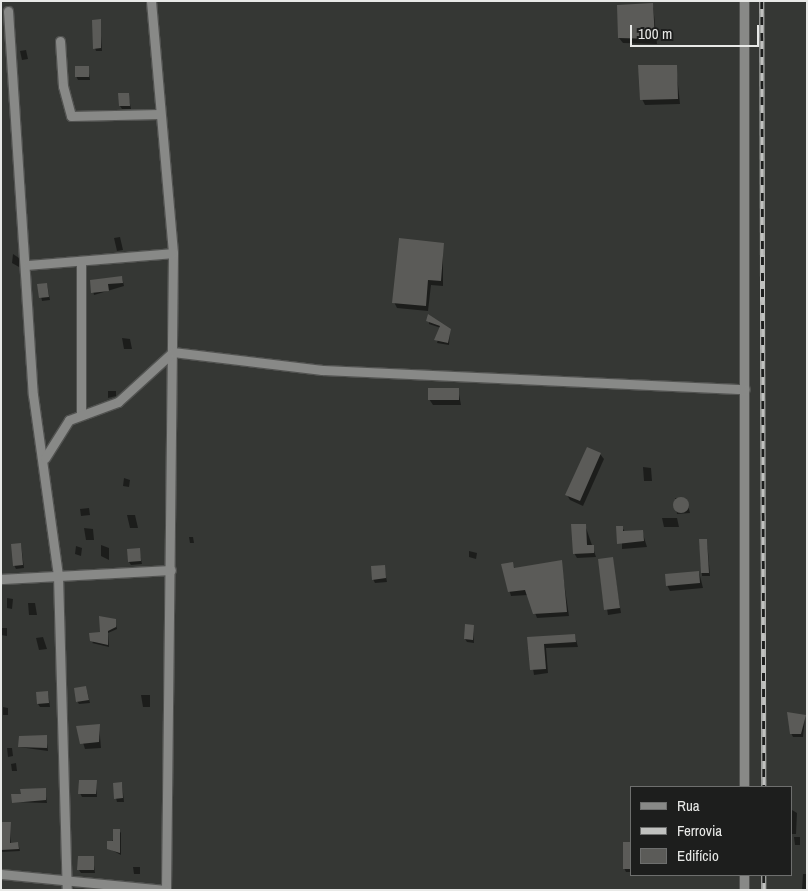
<!DOCTYPE html>
<html>
<head>
<meta charset="utf-8">
<style>
	body { margin:0 }
	#map { position:relative; width:808px; height:891px; overflow:hidden; background:#353734; font-family:"Archivo Narrow",sans-serif }
	div>[style] { position:absolute }
	.shadow>* { inset:0; background:#0007 }
	.building>* { inset:0; background:#5b5b58 }
	.round { border-radius:50% }
	.roads { filter:drop-shadow(1px 0 #525351) drop-shadow(-1px 0 #525351) drop-shadow(0 1px #525351) drop-shadow(0 -1px #525351) }
	.minor>* { height:9px; margin:-4.5px; padding:0 4.5px; transform-origin:4.5px; border-radius:4.5px; background:#888987 }
	.rail>* { height:4.5px; margin-top:-2.25px; transform-origin:0; background:repeating-linear-gradient(90deg,#1d1e1d 0 8px,#c0c1bf 0 16px); box-sizing:border-box; border-block:1px solid #c0c1bf }
	span { translate:-50% -50%; white-space:nowrap; text-align:center; line-height:1.15; -webkit-text-stroke:4px #1d1e1d; paint-order:stroke }
	.frame { position:absolute; inset:0; border:2px solid #e8e9e7; pointer-events:none }
	.legend { position:absolute; left:630px; top:786px; width:162px; height:90px; box-sizing:border-box; background:#1d1e1d; border:1px solid #6e6f6e; margin:0; padding:6px 9px; list-style:none; font-size:15px; color:#e8e9e7 }
	.legend li { display:flex; align-items:center; gap:10px; height:25px }
	.legend b { width:25px; border:1px solid #6e6f6e }
	.scale { position:absolute; left:630px; top:25px; width:129px; height:22px; box-sizing:border-box; border:2px solid #e8e9e7; border-top:0; padding-left:6px; font-size:15px; line-height:18px; white-space:nowrap; color:#e8e9e7; -webkit-text-stroke:4px #1d1e1d; paint-order:stroke }
</style>
</head>
<body>
<div id="map">
	<div class="shadow">
		<i style="clip-path:polygon(653px 5px,657px 44px,623px 43px,619px 38px)"></i>
		<i style="clip-path:polygon(100px 21px,102px 51px,96px 51px,95px 48px)"></i>
		<i style="clip-path:polygon(26px 50px,28px 59px,22px 60px,20px 51px)"></i>
		<i style="clip-path:polygon(676px 66px,680px 104px,645px 105px,642px 99px)"></i>
		<i style="clip-path:polygon(88px 67px,90px 80px,78px 80px,76px 76px)"></i>
		<i style="clip-path:polygon(128px 94px,131px 109px,122px 109px,120px 106px)"></i>
		<i style="clip-path:polygon(120px 237px,123px 250px,117px 251px,114px 238px)"></i>
		<i style="clip-path:polygon(443px 244px,443px 286px,431px 285px,428px 311px,397px 308px,394px 302px)"></i>
		<i style="clip-path:polygon(13px 254px,19px 258px,19px 267px,12px 263px)"></i>
		<i style="clip-path:polygon(122px 277px,124px 286px,94px 295px,91px 281px)"></i>
		<i style="clip-path:polygon(47px 284px,50px 300px,42px 301px,39px 285px)"></i>
		<i style="clip-path:polygon(429px 316px,450px 330px,449px 345px,437px 343px,441px 328px,429px 324px)"></i>
		<i style="clip-path:polygon(122px 338px,130px 339px,132px 349px,124px 349px)"></i>
		<i style="clip-path:polygon(458px 389px,461px 405px,433px 405px,429px 399px)"></i>
		<i style="clip-path:polygon(108px 391px,116px 391px,116px 396px,108px 398px)"></i>
		<i style="clip-path:polygon(600px 454px,604px 459px,583px 506px,570px 500px,567px 495px)"></i>
		<i style="clip-path:polygon(643px 467px,651px 468px,652px 481px,644px 481px)"></i>
		<i style="clip-path:polygon(124px 478px,130px 480px,129px 487px,123px 486px)"></i>
		<i style="clip-path:polygon(675px 498px,687px 501px,690px 513px,677px 514px)"></i>
		<i style="clip-path:polygon(89px 508px,90px 515px,81px 516px,80px 509px)"></i>
		<i style="clip-path:polygon(127px 515px,135px 515px,138px 528px,130px 528px)"></i>
		<i style="clip-path:polygon(662px 518px,677px 518px,679px 527px,664px 527px)"></i>
		<i style="clip-path:polygon(585px 525px,596px 557px,577px 558px,574px 553px)"></i>
		<i style="clip-path:polygon(622px 527px,625px 532px,642px 531px,647px 547px,622px 549px)"></i>
		<i style="clip-path:polygon(84px 528px,93px 529px,94px 540px,86px 540px)"></i>
		<i style="clip-path:polygon(189px 537px,193px 537px,194px 543px,190px 543px)"></i>
		<i style="clip-path:polygon(707px 540px,710px 576px,702px 576px,701px 541px)"></i>
		<i style="clip-path:polygon(21px 544px,24px 568px,16px 569px,14px 565px)"></i>
		<i style="clip-path:polygon(101px 545px,109px 548px,109px 560px,101px 556px)"></i>
		<i style="clip-path:polygon(76px 546px,82px 548px,81px 556px,75px 554px)"></i>
		<i style="clip-path:polygon(139px 550px,142px 564px,131px 565px,129px 562px)"></i>
		<i style="clip-path:polygon(469px 551px,477px 553px,476px 559px,469px 557px)"></i>
		<i style="clip-path:polygon(612px 559px,621px 613px,608px 615px,599px 560px)"></i>
		<i style="clip-path:polygon(561px 562px,569px 616px,537px 618px,528px 595px,511px 596px,502px 565px,512px 563px,515px 569px)"></i>
		<i style="clip-path:polygon(384px 566px,387px 582px,375px 583px,373px 579px)"></i>
		<i style="clip-path:polygon(699px 572px,703px 588px,670px 591px,667px 585px)"></i>
		<i style="clip-path:polygon(7px 598px,13px 599px,12px 609px,7px 608px)"></i>
		<i style="clip-path:polygon(28px 603px,35px 603px,37px 615px,29px 615px)"></i>
		<i style="clip-path:polygon(115px 621px,117px 629px,108px 633px,109px 647px,92px 643px)"></i>
		<i style="clip-path:polygon(473px 626px,474px 643px,467px 642px,465px 639px)"></i>
		<i style="clip-path:polygon(1px 628px,7px 628px,7px 636px,1px 635px)"></i>
		<i style="clip-path:polygon(575px 636px,578px 647px,546px 648px,548px 673px,534px 675px,528px 638px)"></i>
		<i style="clip-path:polygon(43px 637px,47px 649px,39px 650px,36px 638px)"></i>
		<i style="clip-path:polygon(86px 687px,90px 703px,79px 704px,77px 701px)"></i>
		<i style="clip-path:polygon(48px 692px,50px 707px,40px 707px,38px 704px)"></i>
		<i style="clip-path:polygon(141px 695px,150px 695px,150px 707px,143px 707px)"></i>
		<i style="clip-path:polygon(3px 707px,8px 708px,8px 715px,3px 715px)"></i>
		<i style="clip-path:polygon(805px 717px,803px 737px,793px 737px,791px 733px)"></i>
		<i style="clip-path:polygon(99px 725px,101px 748px,85px 749px,78px 727px)"></i>
		<i style="clip-path:polygon(46px 736px,48px 751px,19px 747px)"></i>
		<i style="clip-path:polygon(7px 748px,12px 748px,13px 756px,8px 757px)"></i>
		<i style="clip-path:polygon(16px 763px,17px 771px,12px 771px,11px 764px)"></i>
		<i style="clip-path:polygon(96px 782px,97px 797px,82px 797px,80px 793px)"></i>
		<i style="clip-path:polygon(122px 783px,124px 802px,117px 802px,116px 798px)"></i>
		<i style="clip-path:polygon(45px 790px,47px 803px,13px 802px)"></i>
		<i style="clip-path:polygon(792px 810px,797px 813px,796px 834px,792px 834px)"></i>
		<i style="clip-path:polygon(10px 823px,11px 844px,18px 843px,20px 851px,1px 852px)"></i>
		<i style="clip-path:polygon(119px 830px,121px 833px,121px 855px,108px 848px)"></i>
		<i style="clip-path:polygon(794px 837px,800px 837px,800px 845px,795px 845px)"></i>
		<i style="clip-path:polygon(632px 843px,632px 872px,626px 872px,624px 868px)"></i>
		<i style="clip-path:polygon(93px 858px,95px 873px,81px 873px,79px 870px)"></i>
		<i style="clip-path:polygon(133px 867px,140px 867px,140px 874px,134px 874px)"></i>
		<i style="clip-path:polygon(803px 874px,807px 874px,807px 890px,802px 890px)"></i>
	</div>
	<div class="building">
		<i style="clip-path:polygon(653px 3px,655px 39px,618px 38px,617px 5px)"></i>
		<i style="clip-path:polygon(101px 19px,101px 48px,93px 49px,92px 20px)"></i>
		<i style="clip-path:polygon(638px 65px,677px 65px,678px 99px,640px 100px)"></i>
		<i style="clip-path:polygon(75px 66px,89px 66px,89px 77px,75px 77px)"></i>
		<i style="clip-path:polygon(118px 93px,129px 93px,130px 106px,119px 106px)"></i>
		<i style="clip-path:polygon(399px 238px,444px 243px,441px 281px,428px 280px,426px 306px,392px 303px)"></i>
		<i style="clip-path:polygon(122px 276px,123px 283px,108px 284px,109px 291px,91px 293px,90px 280px)"></i>
		<i style="clip-path:polygon(47px 283px,49px 297px,39px 298px,37px 284px)"></i>
		<i style="clip-path:polygon(428px 314px,451px 329px,448px 343px,434px 340px,440px 326px,426px 321px)"></i>
		<i style="clip-path:polygon(428px 388px,459px 388px,459px 400px,428px 400px)"></i>
		<i style="clip-path:polygon(587px 447px,601px 453px,580px 501px,565px 495px)"></i>
		<i class="round" style="left:673px;top:497px;width:16px;height:16px"></i>
		<i style="clip-path:polygon(571px 524px,586px 524px,587px 545px,594px 545px,594px 553px,573px 554px)"></i>
		<i style="clip-path:polygon(616px 526px,623px 526px,623px 531px,643px 530px,644px 541px,617px 544px)"></i>
		<i style="clip-path:polygon(699px 539px,707px 539px,709px 573px,701px 573px)"></i>
		<i style="clip-path:polygon(21px 543px,23px 565px,13px 566px,11px 544px)"></i>
		<i style="clip-path:polygon(140px 548px,141px 561px,128px 562px,127px 549px)"></i>
		<i style="clip-path:polygon(613px 557px,620px 608px,604px 610px,598px 559px)"></i>
		<i style="clip-path:polygon(562px 560px,567px 612px,533px 614px,525px 590px,508px 592px,501px 564px,513px 562px,514px 568px)"></i>
		<i style="clip-path:polygon(385px 565px,386px 578px,372px 580px,371px 566px)"></i>
		<i style="clip-path:polygon(699px 571px,700px 583px,666px 586px,665px 574px)"></i>
		<i style="clip-path:polygon(99px 616px,116px 619px,116px 627px,108px 631px,108px 645px,90px 641px,89px 633px,100px 632px)"></i>
		<i style="clip-path:polygon(465px 624px,474px 625px,473px 640px,464px 639px)"></i>
		<i style="clip-path:polygon(575px 634px,576px 642px,544px 644px,546px 669px,530px 670px,527px 637px)"></i>
		<i style="clip-path:polygon(86px 686px,89px 700px,76px 702px,74px 688px)"></i>
		<i style="clip-path:polygon(48px 691px,49px 703px,37px 704px,36px 692px)"></i>
		<i style="clip-path:polygon(787px 712px,806px 715px,801px 734px,790px 734px)"></i>
		<i style="clip-path:polygon(100px 724px,99px 742px,80px 744px,76px 726px)"></i>
		<i style="clip-path:polygon(47px 735px,47px 748px,18px 747px,19px 736px)"></i>
		<i style="clip-path:polygon(79px 780px,97px 780px,96px 794px,78px 794px)"></i>
		<i style="clip-path:polygon(122px 782px,123px 798px,114px 799px,113px 783px)"></i>
		<i style="clip-path:polygon(46px 788px,46px 800px,12px 803px,11px 794px,21px 794px,20px 789px)"></i>
		<i style="clip-path:polygon(2px 822px,11px 822px,10px 843px,18px 842px,19px 849px,1px 850px)"></i>
		<i style="clip-path:polygon(113px 829px,120px 829px,120px 853px,107px 849px,107px 841px,113px 841px)"></i>
		<i style="clip-path:polygon(623px 842px,632px 842px,632px 869px,623px 869px)"></i>
		<i style="clip-path:polygon(78px 856px,94px 856px,94px 870px,77px 870px)"></i>
	</div>
	<div class="roads">
		<div class="minor">
			<i style="left:151px;top:1px;width:253px;rotate:85deg"></i>
			<i style="left:173px;top:253px;width:637px;rotate:90.63deg"></i>
			<i style="left:744px;top:1px;width:786px;rotate:90deg"></i>
			<i style="left:8px;top:11px;width:385px;rotate:86.3deg"></i>
			<i style="left:33px;top:395px;width:183px;rotate:82.1deg"></i>
			<i style="left:58px;top:576px;width:314px;rotate:88.4deg"></i>
			<i style="left:60px;top:41px;width:45px;rotate:86.2deg"></i>
			<i style="left:63px;top:86px;width:31px;rotate:75deg"></i>
			<i style="left:71px;top:116px;width:88px;rotate:-1.3deg"></i>
			<i style="left:81px;top:261px;width:151px;rotate:90deg"></i>
			<i style="left:27px;top:265px;width:146px;rotate:-4.7deg"></i>
			<i style="left:45px;top:458px;width:45px;rotate:-57.7deg"></i>
			<i style="left:69px;top:420px;width:52px;rotate:-20.2deg"></i>
			<i style="left:118px;top:402px;width:74px;rotate:-42.3deg"></i>
			<i style="left:173px;top:352px;width:150px;rotate:6.9deg"></i>
			<i style="left:322px;top:370px;width:423px;rotate:2.6deg"></i>
			<i style="left:1px;top:579px;width:170px;rotate:-3deg"></i>
			<i style="left:1px;top:874px;width:163px;rotate:5.6deg"></i>
			<i style="left:744px;top:890px;width:15px;rotate:-90deg"></i>
		</div>
	</div>
	<div class="rail">
		<i style="left:762px;top:1px;width:786px;rotate:89.85deg"></i>
		<i style="left:764px;top:875px;width:15px;rotate:90deg"></i>
	</div>
	<div class="frame"></div>
	<ul class="legend">
	<li><b style="height:6px;background:#888987"></b>Rua</li>
	<li><b style="height:6px;background:#c0c1bf"></b>Ferrovia</li>
	<li><b style="height:14px;background:#5b5b58"></b>Edifício</li>
	</ul>
	<div class="scale">100 m</div>
</div>
</body>
</html>
